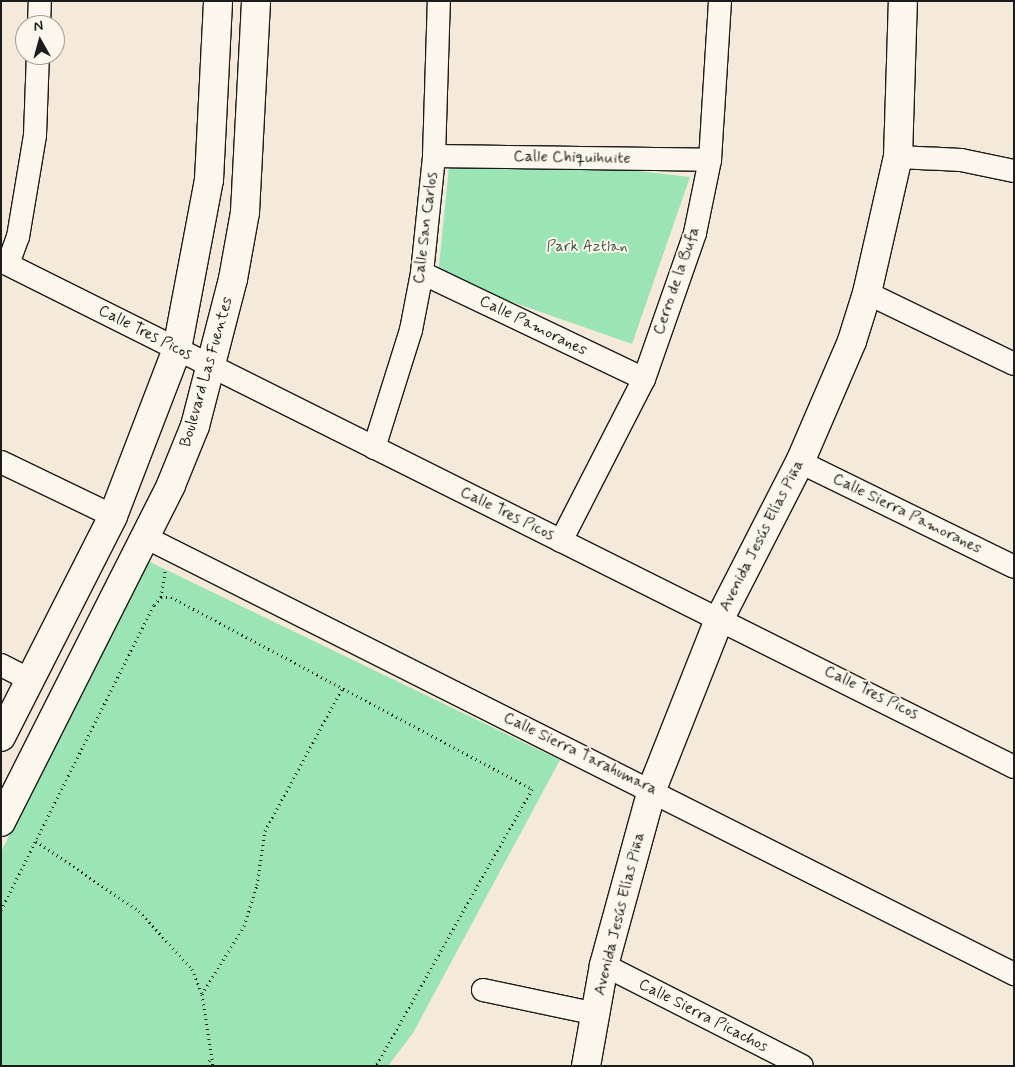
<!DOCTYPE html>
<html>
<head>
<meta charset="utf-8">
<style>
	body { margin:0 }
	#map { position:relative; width:1015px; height:1067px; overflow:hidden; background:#f5ead9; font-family:Mynerve,sans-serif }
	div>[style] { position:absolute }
	.green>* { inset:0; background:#9be4b3 }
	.path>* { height:3px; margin-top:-1.5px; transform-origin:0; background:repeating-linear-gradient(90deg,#1c1c1c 0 1px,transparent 0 5px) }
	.roads { filter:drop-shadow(1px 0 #1c1c1c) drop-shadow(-1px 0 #1c1c1c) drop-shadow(0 1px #1c1c1c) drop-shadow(0 -1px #1c1c1c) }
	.street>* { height:22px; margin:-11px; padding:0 11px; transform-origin:11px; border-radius:11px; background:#fbf7ec }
	.secondary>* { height:28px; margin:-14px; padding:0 14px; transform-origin:14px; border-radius:14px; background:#fbf7ec }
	span { translate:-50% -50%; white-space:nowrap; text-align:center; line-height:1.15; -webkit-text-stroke:4px #fbf7ec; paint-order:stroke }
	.street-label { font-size:16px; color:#1c1c1c }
	.park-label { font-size:16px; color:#425849 }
	.frame { position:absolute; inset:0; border:2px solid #1c1c1c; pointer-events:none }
	.north { position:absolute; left:15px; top:15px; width:50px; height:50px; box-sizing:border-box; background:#fbf7ec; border:1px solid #a29f99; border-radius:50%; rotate:353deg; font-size:14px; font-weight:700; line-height:20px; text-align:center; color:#1c1c1c }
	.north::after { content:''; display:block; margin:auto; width:18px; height:22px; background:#1c1c1c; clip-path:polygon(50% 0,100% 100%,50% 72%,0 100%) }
</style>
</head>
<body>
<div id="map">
	<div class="green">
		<i style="clip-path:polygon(449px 166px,639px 171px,690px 177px,632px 344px,438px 276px)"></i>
		<i style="clip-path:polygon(146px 560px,560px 760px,413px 1033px,388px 1066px,1px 1066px,1px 852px)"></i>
	</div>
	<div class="path">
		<i style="left:161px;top:597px;width:26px;rotate:-81deg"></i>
		<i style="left:36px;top:841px;width:125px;rotate:34.2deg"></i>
		<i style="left:139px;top:911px;width:79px;rotate:47.6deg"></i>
		<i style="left:192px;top:969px;width:27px;rotate:68deg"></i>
		<i style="left:202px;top:994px;width:73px;rotate:81.3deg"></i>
		<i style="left:1px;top:910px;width:341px;rotate:-63.4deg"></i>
		<i style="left:154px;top:605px;width:11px;rotate:-49deg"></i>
		<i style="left:161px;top:597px;width:10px"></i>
		<i style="left:171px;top:597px;width:409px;rotate:28deg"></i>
		<i style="left:532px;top:789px;width:318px;rotate:119.4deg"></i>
		<i style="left:202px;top:994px;width:80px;rotate:-58.3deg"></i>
		<i style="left:244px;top:926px;width:43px;rotate:-72.4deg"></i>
		<i style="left:257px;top:885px;width:55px;rotate:-81.6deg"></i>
		<i style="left:265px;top:831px;width:164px;rotate:-61.6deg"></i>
		<i style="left:208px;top:1066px;width:8px;rotate:-76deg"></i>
	</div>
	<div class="roads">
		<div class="street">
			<i style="left:39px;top:25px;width:24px;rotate:-88deg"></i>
			<i style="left:434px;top:156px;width:276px;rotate:0.8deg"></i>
			<i style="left:898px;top:157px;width:63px;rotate:2.7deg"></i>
			<i style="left:961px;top:160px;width:54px;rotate:11.7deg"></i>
			<i style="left:1px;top:261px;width:1132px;rotate:26.54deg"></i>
			<i style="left:8px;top:264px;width:29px;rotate:-70deg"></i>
			<i style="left:18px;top:237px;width:103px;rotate:-80.5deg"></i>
			<i style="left:35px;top:135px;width:80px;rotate:-87.9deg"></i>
			<i style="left:422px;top:273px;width:246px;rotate:25.5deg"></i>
			<i style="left:867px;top:293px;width:163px;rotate:25.8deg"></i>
			<i style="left:374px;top:448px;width:124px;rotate:-72.6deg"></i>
			<i style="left:411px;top:330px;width:58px;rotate:-79.1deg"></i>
			<i style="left:422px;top:273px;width:118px;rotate:-84.1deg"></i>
			<i style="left:434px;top:156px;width:155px;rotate:-88.2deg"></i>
			<i style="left:1px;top:462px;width:124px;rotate:25.7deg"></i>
			<i style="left:800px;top:462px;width:238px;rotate:26.1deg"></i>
			<i style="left:145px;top:537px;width:973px;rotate:26.7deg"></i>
			<i style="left:561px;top:541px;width:182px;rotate:-62.9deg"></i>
			<i style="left:644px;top:379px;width:155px;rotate:-70.7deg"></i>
			<i style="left:695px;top:233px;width:75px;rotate:-78.4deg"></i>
			<i style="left:710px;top:160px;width:159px;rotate:-86.4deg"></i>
			<i style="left:1px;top:665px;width:33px;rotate:27deg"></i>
			<i style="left:604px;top:965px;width:222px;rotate:27deg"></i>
			<i style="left:483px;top:990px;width:116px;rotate:11.9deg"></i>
		</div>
		<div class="secondary">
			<i style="left:1px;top:737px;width:248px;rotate:-63.1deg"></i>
			<i style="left:113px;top:516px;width:179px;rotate:-69deg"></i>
			<i style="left:177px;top:349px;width:172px;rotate:-79.3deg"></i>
			<i style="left:209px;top:180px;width:179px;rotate:-87.1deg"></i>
			<i style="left:1px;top:822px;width:377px;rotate:-63.2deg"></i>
			<i style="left:171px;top:485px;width:64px;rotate:-67.9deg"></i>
			<i style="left:195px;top:426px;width:152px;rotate:-75.5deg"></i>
			<i style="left:233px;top:279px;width:68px;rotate:-79.8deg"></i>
			<i style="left:245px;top:212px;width:211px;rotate:-87deg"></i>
			<i style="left:586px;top:1066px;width:103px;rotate:-79.9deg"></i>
			<i style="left:604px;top:965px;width:182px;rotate:-74.7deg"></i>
			<i style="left:652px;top:789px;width:182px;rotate:-68.4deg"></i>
			<i style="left:719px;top:620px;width:178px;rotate:-62.9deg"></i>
			<i style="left:800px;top:462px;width:132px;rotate:-66.7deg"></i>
			<i style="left:852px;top:341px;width:50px;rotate:-72.6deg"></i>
			<i style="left:867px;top:293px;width:139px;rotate:-77.2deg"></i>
			<i style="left:898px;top:157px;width:156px;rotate:-88.2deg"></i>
		</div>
	</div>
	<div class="street-label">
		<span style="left:572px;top:158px;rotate:1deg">Calle Chiquihuite</span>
		<span style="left:426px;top:228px;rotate:-83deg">Calle San Carlos</span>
		<span style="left:677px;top:281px;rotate:-71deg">Cerro de la Bufa</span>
		<span style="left:533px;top:326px;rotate:26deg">Calle Pamoranes</span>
		<span style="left:145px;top:333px;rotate:27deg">Calle Tres Picos</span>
		<span style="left:207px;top:372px;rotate:-74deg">Boulevard Las Fuentes</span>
		<span style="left:507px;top:514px;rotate:26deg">Calle Tres Picos</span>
		<span style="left:907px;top:514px;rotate:26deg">Calle Sierra Pamoranes</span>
		<span style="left:762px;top:536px;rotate:-63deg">Avenida Jesús Elías Piña</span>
		<span style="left:871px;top:693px;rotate:26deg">Calle Tres Picos</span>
		<span style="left:580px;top:754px;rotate:26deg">Calle Sierra Tarahumara</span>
		<span style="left:620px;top:914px;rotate:-76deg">Avenida Jesús Elías Piña</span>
		<span style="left:703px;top:1016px;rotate:27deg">Calle Sierra Picachos</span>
	</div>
	<div class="park-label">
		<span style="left:587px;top:247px">Park Aztlan</span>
	</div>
	<div class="frame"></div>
	<div class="north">N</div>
</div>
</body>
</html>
